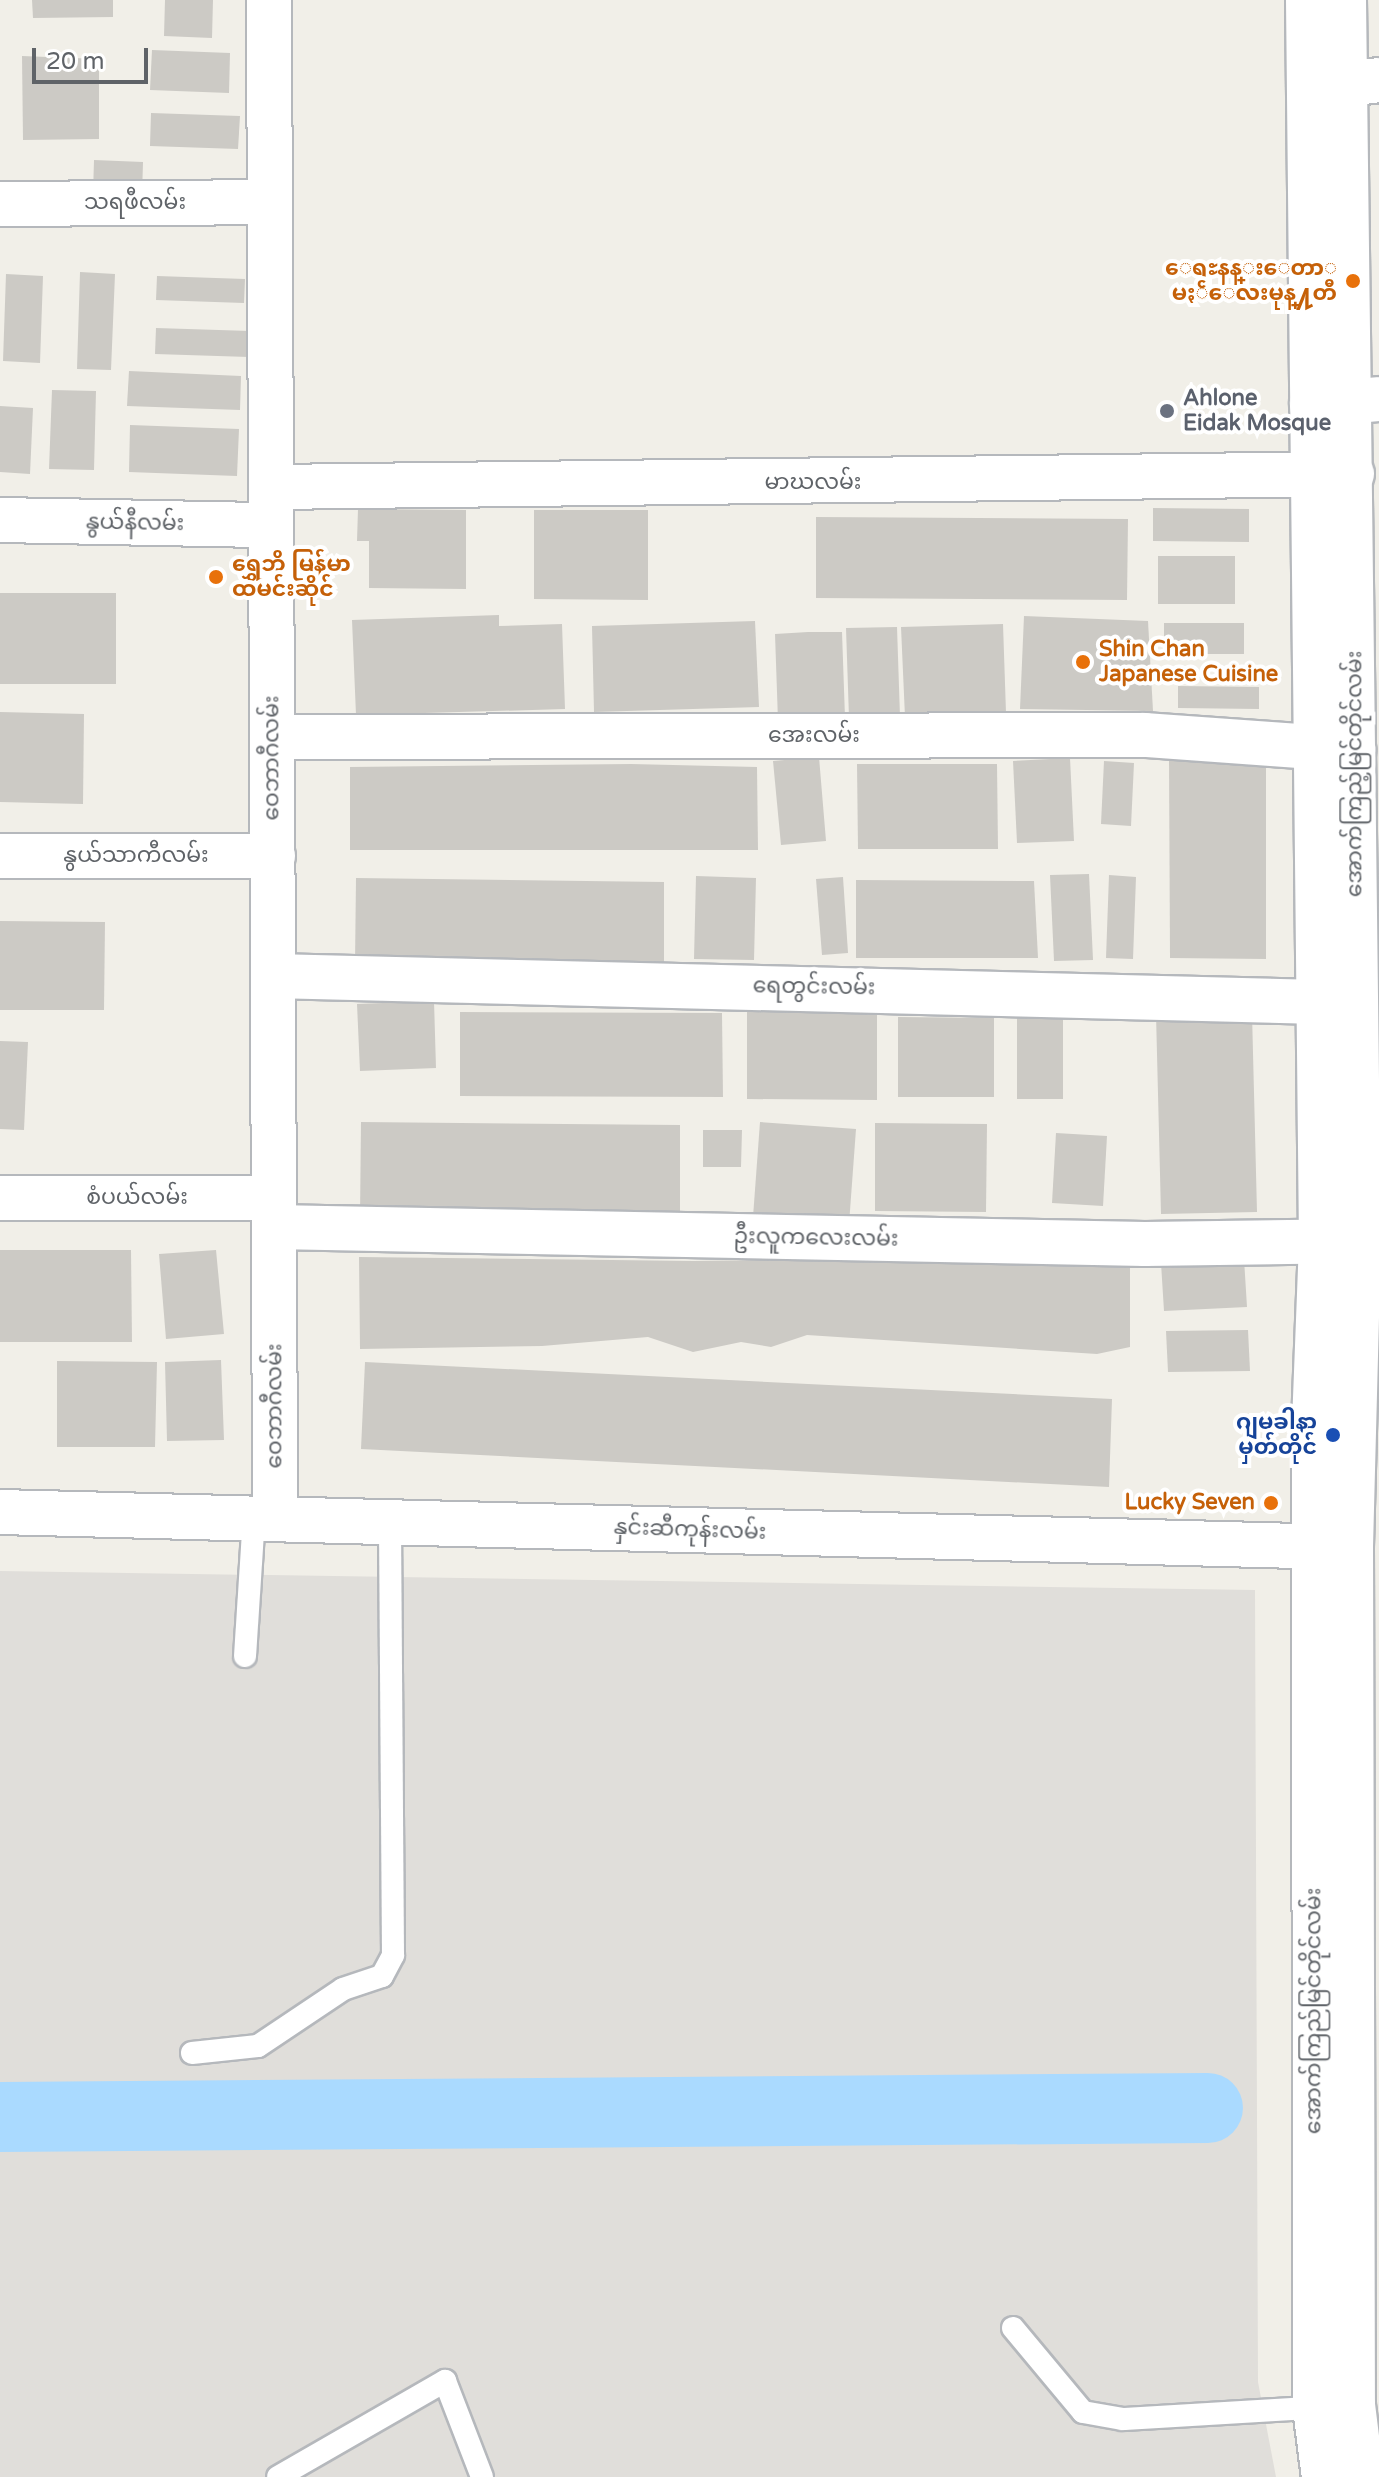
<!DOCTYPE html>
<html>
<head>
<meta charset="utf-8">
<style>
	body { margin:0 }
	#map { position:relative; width:1379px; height:2477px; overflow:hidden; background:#f1efe8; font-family:"Varela Round","Noto Sans Myanmar",sans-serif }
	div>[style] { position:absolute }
	.industrial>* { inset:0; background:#e0deda }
	.river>* { height:70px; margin:-35px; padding:0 35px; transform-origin:35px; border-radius:35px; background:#aadaff }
	.building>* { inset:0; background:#cccac5 }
	.roads { filter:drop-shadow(2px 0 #b5b8bc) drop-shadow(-2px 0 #b5b8bc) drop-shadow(0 2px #b5b8bc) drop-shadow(0 -2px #b5b8bc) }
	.lane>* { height:22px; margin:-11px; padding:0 11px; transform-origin:11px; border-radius:11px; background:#fff }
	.street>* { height:44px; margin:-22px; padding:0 22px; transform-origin:22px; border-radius:22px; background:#fff }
	.secondary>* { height:44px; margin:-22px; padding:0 22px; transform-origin:22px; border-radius:22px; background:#fff }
	.dots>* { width:22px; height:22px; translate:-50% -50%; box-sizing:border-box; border:4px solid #fff; border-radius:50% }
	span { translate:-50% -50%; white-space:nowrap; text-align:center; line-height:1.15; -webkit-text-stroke:8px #fff; paint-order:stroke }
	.street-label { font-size:22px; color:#5f6368 }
	.food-label { font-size:22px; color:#c56008; font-weight:700 }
	.right { translate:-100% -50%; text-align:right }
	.left { translate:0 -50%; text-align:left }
	.worship-label { font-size:22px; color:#5b616d; font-weight:700 }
	.transit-label { font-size:22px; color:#164399; font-weight:700 }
	.scale { position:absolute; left:32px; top:48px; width:116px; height:36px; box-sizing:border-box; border:4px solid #5f6368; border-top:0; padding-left:10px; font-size:24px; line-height:28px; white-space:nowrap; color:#5f6368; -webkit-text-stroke:6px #fff; paint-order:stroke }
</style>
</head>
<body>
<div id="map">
	<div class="industrial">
		<i style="clip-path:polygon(0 1571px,1255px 1590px,1258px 2382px,1276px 2477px,0 2477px)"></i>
	</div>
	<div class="river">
		<i style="left:0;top:2117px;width:1208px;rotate:-0.43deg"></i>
	</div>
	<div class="building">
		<i style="clip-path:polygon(32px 0,113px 0,113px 17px,33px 18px)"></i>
		<i style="clip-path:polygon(165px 0,213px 0,212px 38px,164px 36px)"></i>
		<i style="clip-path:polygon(152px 50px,230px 53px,229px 93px,150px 90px)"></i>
		<i style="clip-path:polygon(22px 56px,99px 59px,99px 139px,23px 140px)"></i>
		<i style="clip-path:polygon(151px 113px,240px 116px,238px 149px,150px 146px)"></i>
		<i style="clip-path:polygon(94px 160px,143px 162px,142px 196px,93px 194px)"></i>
		<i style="clip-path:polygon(80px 272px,115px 274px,111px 370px,77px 369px)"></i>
		<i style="clip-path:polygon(6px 274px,43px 276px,40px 363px,3px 361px)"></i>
		<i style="clip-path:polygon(157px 276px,245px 279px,244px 303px,156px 300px)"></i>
		<i style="clip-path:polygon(156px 328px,250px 331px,249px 357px,155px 354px)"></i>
		<i style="clip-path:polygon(129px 371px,241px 376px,240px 410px,127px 406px)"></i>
		<i style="clip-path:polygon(52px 390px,96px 391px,94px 470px,49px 469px)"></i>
		<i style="clip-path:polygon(0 406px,33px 408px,30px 474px,0 472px)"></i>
		<i style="clip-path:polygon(130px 425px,239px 429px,237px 476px,129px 472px)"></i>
		<i style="clip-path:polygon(1153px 508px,1249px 509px,1249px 542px,1153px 541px)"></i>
		<i style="clip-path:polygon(358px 509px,466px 510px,466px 589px,369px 588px,369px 541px,357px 541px)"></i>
		<i style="clip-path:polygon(534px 510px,648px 510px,648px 600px,534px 599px)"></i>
		<i style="clip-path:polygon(816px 517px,1128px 519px,1127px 600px,816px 598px)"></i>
		<i style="clip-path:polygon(1158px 556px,1235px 556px,1235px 604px,1158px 604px)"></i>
		<i style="clip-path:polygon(0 593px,116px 593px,116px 684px,0 684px)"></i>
		<i style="clip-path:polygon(499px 615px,499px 626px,562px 624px,565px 709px,356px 715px,352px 620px)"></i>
		<i style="clip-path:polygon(1024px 616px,1148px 621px,1153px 711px,1020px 709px)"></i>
		<i style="clip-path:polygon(755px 621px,759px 707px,594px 712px,592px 626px)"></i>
		<i style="clip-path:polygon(1164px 623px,1244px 623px,1244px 654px,1164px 654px)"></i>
		<i style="clip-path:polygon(1003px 624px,1006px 713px,905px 717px,901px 627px)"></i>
		<i style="clip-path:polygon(897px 627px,900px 717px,849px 718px,846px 628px)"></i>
		<i style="clip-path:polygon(808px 632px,842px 632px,845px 718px,778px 721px,775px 634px)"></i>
		<i style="clip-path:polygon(1178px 686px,1259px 687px,1259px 709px,1178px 708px)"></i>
		<i style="clip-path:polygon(0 712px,84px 714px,83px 804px,0 802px)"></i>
		<i style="clip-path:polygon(819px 757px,826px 841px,781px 845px,773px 761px)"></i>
		<i style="clip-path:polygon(1070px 758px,1074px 841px,1017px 843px,1013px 761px)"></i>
		<i style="clip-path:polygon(1169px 759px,1266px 759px,1266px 959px,1170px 958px)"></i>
		<i style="clip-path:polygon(1104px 761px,1134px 763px,1131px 826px,1101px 824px)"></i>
		<i style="clip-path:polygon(631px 764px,757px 767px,758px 850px,350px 850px,350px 767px)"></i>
		<i style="clip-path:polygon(857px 764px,997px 764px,998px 849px,858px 849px)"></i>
		<i style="clip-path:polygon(1089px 874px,1093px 960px,1054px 961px,1050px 875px)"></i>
		<i style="clip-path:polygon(1109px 875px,1136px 877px,1133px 959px,1106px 958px)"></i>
		<i style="clip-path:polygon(696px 876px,756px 878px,754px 960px,694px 959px)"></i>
		<i style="clip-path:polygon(843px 877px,848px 953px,822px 955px,816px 879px)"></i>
		<i style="clip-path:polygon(356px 878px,664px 882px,664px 966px,355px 964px)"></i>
		<i style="clip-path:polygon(856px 880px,1034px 881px,1038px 958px,856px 958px)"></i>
		<i style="clip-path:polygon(0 921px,105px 922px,104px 1010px,0 1010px)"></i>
		<i style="clip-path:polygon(434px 1001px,436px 1068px,360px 1071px,357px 1004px)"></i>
		<i style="clip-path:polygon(747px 1010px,877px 1010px,877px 1100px,747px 1099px)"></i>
		<i style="clip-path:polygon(460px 1012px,722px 1013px,723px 1097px,460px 1096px)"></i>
		<i style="clip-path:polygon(1252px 1013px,1257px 1212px,1161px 1214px,1156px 1014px)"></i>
		<i style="clip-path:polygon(898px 1017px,994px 1018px,994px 1097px,898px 1097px)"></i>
		<i style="clip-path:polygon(1017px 1017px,1063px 1017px,1063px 1099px,1017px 1099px)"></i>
		<i style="clip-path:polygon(0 1041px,28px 1042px,24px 1130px,0 1129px)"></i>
		<i style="clip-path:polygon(361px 1122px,680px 1125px,680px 1220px,360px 1217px)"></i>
		<i style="clip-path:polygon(760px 1122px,856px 1129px,849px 1224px,753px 1217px)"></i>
		<i style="clip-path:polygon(875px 1123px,987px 1124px,986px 1212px,875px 1211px)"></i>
		<i style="clip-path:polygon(703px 1130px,742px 1130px,741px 1167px,703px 1167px)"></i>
		<i style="clip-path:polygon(1056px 1133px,1107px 1136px,1103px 1206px,1052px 1203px)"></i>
		<i style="clip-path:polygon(0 1250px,131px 1250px,132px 1342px,0 1342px)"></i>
		<i style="clip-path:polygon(216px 1250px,224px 1334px,166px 1339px,159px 1254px)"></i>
		<i style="clip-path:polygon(1130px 1254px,1130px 1347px,1097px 1354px,807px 1335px,771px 1347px,741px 1342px,693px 1352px,648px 1337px,542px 1346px,360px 1349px,359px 1257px,694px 1261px)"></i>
		<i style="clip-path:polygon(1244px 1259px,1247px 1307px,1164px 1311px,1161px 1263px)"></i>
		<i style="clip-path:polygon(1248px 1330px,1250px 1371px,1168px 1372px,1166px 1331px)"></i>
		<i style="clip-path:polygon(221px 1360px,224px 1440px,167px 1441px,165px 1362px)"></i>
		<i style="clip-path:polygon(57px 1361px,157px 1362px,155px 1447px,57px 1447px)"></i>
		<i style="clip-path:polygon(365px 1362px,1112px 1399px,1109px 1487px,361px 1449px)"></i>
	</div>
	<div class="roads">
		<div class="lane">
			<i style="left:245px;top:1656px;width:139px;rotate:-86.3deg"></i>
			<i style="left:192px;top:2053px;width:66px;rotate:-6.1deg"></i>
			<i style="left:258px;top:2046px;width:102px;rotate:-33.8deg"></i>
			<i style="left:343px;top:1989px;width:41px;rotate:-18.4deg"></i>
			<i style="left:382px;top:1976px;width:24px;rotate:-62deg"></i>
			<i style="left:393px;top:1955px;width:436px;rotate:-90.4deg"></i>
			<i style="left:1013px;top:2328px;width:109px;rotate:50.2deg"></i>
			<i style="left:1083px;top:2412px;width:41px;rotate:9.9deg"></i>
			<i style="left:1123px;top:2419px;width:200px;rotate:-3.4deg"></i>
			<i style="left:278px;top:2477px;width:193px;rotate:-29.9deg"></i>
			<i style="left:445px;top:2381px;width:103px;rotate:68.9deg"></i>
		</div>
		<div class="street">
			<i style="left:269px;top:0;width:1517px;rotate:89.77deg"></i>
			<i style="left:1310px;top:89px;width:70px;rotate:-7.4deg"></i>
			<i style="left:0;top:204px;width:270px;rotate:-0.4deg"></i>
			<i style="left:1312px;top:405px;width:67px;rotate:-5.1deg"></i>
			<i style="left:271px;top:487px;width:1081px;rotate:-0.69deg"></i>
			<i style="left:0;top:520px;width:271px;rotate:1.1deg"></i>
			<i style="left:272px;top:737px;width:873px;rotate:-0.13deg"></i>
			<i style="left:1145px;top:735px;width:209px;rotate:4.1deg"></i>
			<i style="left:0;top:856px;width:273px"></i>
			<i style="left:273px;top:976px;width:1047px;rotate:1.42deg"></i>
			<i style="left:1320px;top:1002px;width:34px;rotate:-8deg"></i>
			<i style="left:0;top:1198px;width:274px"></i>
			<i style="left:274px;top:1227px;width:871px;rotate:1.12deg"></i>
			<i style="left:1145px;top:1244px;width:214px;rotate:-0.8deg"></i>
		</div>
		<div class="secondary">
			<i style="left:1308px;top:0;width:1242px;rotate:89.4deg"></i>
			<i style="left:1321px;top:1242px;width:179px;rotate:92.2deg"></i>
			<i style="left:1314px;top:1421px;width:987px;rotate:89.94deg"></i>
			<i style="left:1315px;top:2408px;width:70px;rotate:82.6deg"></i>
			<i style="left:1344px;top:0;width:1241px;rotate:89.31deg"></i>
			<i style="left:1359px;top:1241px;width:307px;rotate:91.5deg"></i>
			<i style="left:1351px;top:1548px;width:857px;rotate:89.87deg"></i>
			<i style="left:1353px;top:2405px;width:73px;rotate:82.9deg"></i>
			<i style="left:0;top:1512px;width:1341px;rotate:1.5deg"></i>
		</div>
	</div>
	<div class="dots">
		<i style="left:1353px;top:281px;background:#e8710a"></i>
		<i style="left:1167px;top:411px;background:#6b7280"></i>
		<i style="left:216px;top:577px;background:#e8710a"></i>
		<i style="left:1083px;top:662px;background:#e8710a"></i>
		<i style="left:1333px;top:1435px;background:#1a4fb4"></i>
		<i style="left:1271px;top:1503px;background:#e8710a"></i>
	</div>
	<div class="street-label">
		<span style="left:135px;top:203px">သရဖီလမ်း</span>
		<span style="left:813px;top:483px">မာဃလမ်း</span>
		<span style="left:135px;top:523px;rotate:1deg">နွယ်နီလမ်း</span>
		<span style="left:814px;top:736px">အေးလမ်း</span>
		<span style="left:272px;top:758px;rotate:-90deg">ဝေဘာဂီလမ်း</span>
		<span style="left:1355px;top:774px;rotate:-90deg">အောက်ကြည့်မြင်တိုင်လမ်း</span>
		<span style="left:136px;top:856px">နွယ်သာကီလမ်း</span>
		<span style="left:814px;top:987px;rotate:1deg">ရေတွင်းလမ်း</span>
		<span style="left:137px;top:1198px">စံပယ်လမ်း</span>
		<span style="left:816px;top:1238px;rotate:1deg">ဦးလူကလေးလမ်း</span>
		<span style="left:275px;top:1406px;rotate:-90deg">ဝေဘာဂီလမ်း</span>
		<span style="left:690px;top:1530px;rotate:2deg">နှင်းဆီကုန်းလမ်း</span>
		<span style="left:1314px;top:2011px;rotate:-90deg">အောက်ကြည်မြင်တိုင်လမ်း</span>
	</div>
	<div class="food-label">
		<span class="right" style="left:1337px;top:281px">ေရႊနန္းေတာ္<br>မႏၲေလးမုန္႔တီ</span>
		<span class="left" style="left:232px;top:577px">ရွှေဘို မြန်မာ<br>ထမင်းဆိုင်</span>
		<span class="left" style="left:1099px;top:662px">Shin Chan<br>Japanese Cuisine</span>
		<span class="right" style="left:1255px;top:1503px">Lucky Seven</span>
	</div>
	<div class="worship-label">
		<span class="left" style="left:1183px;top:411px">Ahlone<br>Eidak Mosque</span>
	</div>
	<div class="transit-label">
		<span class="right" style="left:1317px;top:1435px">ဂျမခါနာ<br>မှတ်တိုင်</span>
	</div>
	<div class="scale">20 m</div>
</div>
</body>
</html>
